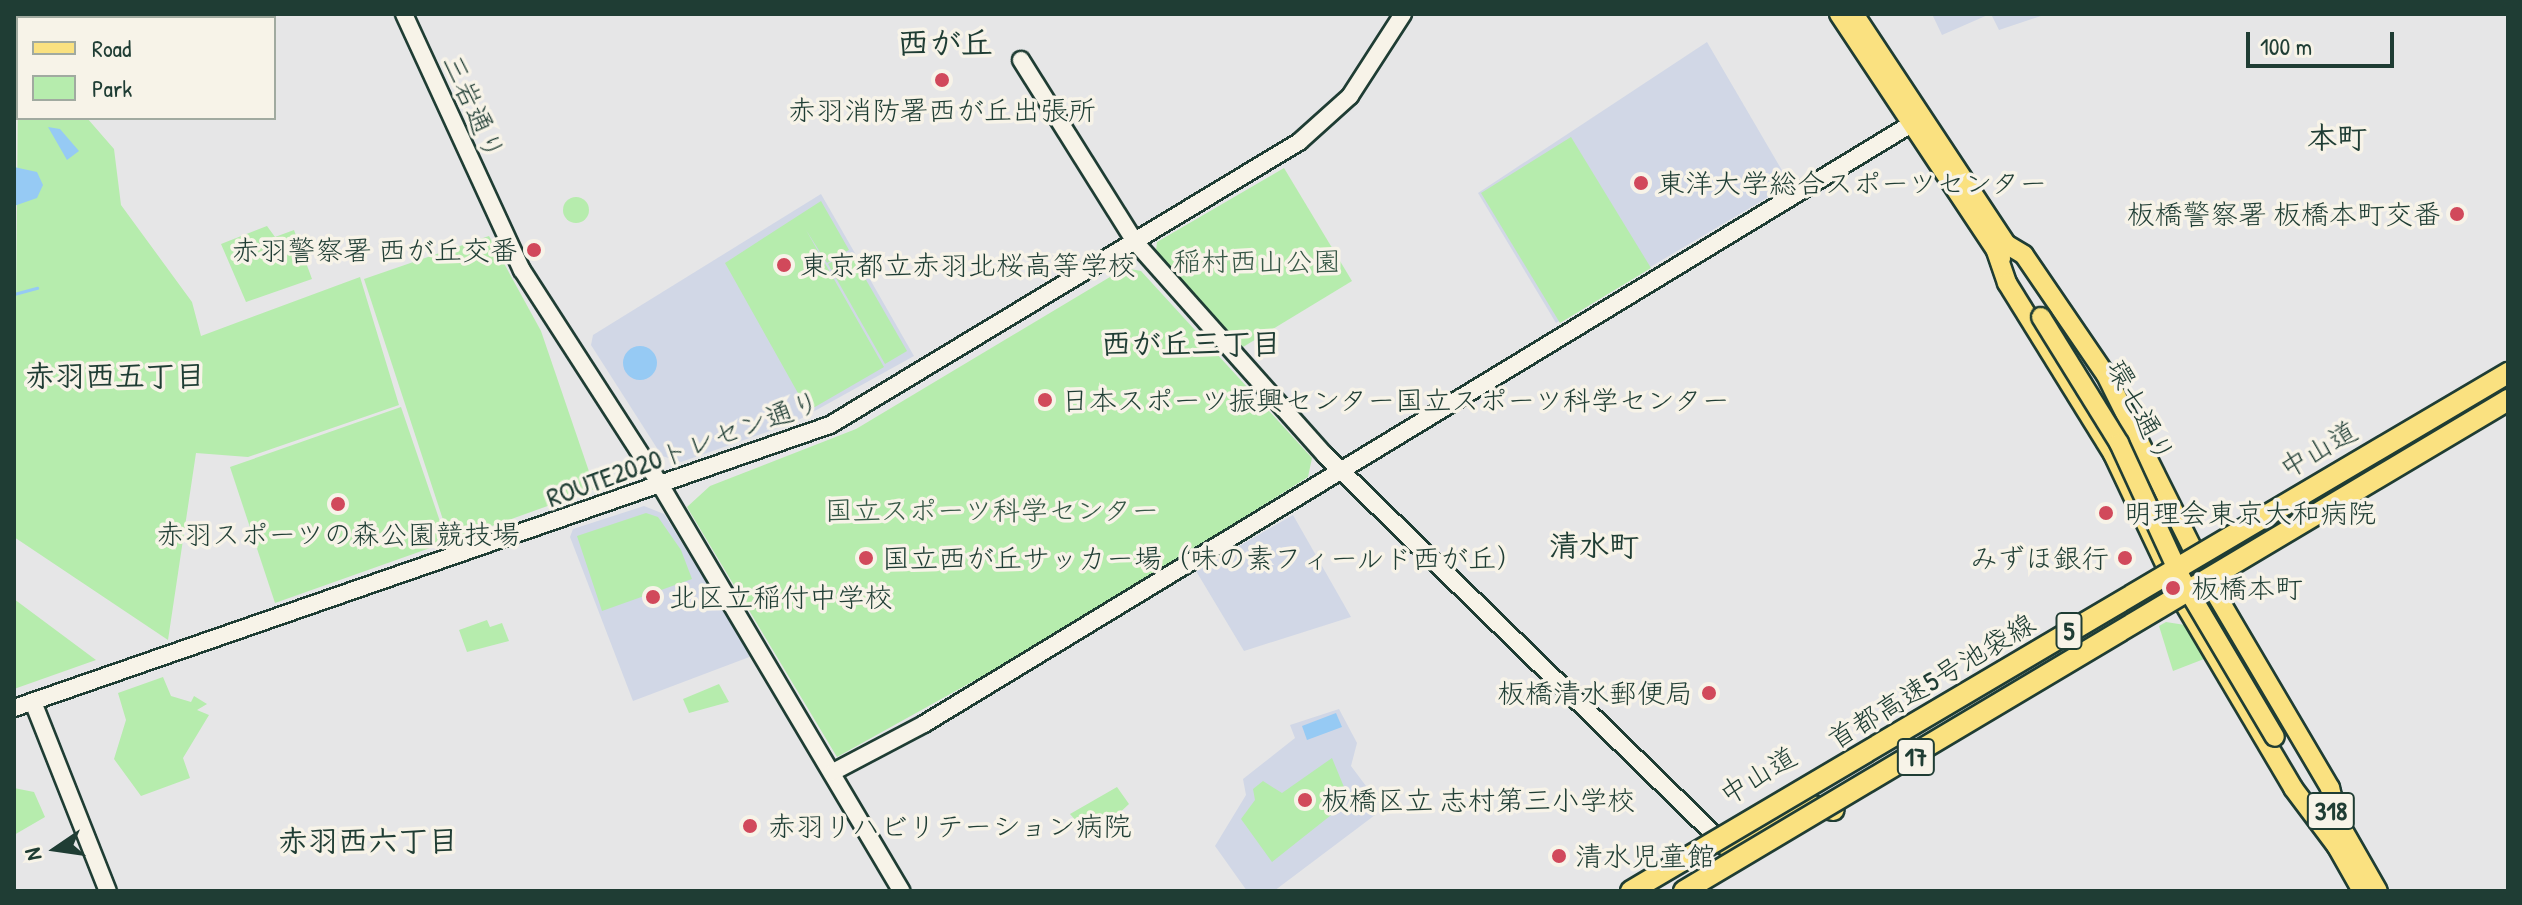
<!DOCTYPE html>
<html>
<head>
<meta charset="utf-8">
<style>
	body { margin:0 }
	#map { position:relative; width:2522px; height:905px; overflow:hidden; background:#e6e6e7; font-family:"Patrick Hand","Klee One",sans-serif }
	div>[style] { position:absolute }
	.built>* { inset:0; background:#d1d7e6 }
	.green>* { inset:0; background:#b6ecad }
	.round { border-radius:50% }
	.water>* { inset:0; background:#96caf4 }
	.stream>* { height:3px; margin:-1.5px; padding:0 1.5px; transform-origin:1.5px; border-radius:1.5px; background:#96caf4 }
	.roads { filter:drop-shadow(2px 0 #1f3d34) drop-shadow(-2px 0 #1f3d34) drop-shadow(0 2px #1f3d34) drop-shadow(0 -2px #1f3d34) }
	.secondary>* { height:16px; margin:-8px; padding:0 8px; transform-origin:8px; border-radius:8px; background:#f7f3e8 }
	.primary>* { height:18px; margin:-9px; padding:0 9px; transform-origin:9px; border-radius:9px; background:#fae180 }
	.highway>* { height:20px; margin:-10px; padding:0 10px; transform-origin:10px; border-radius:10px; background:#fae180 }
	.bridges { filter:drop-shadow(2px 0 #1f3d34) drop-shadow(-2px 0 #1f3d34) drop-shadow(0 2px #1f3d34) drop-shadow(0 -2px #1f3d34) }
	.primary-bridge>* { height:18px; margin:-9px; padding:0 9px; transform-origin:9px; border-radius:9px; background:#fae180 }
	.highway-bridge>* { height:20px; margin:-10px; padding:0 10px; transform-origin:10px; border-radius:10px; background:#fae180 }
	.dots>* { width:22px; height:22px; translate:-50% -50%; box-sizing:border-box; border:4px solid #f7f3e8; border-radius:50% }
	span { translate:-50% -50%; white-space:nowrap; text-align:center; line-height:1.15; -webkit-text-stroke:7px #f7f3e8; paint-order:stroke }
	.shield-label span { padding:2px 6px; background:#f7f3e8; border:2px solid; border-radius:6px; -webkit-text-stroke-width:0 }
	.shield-label { font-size:26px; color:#1f3d34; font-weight:700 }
	.street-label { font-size:28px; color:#1f3d34 }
	.poi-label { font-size:28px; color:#1f3d34 }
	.left { translate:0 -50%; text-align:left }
	.right { translate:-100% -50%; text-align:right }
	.park-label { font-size:28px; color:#365746 }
	.neighbourhood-label { font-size:30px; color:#1f3d34; font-weight:700 }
	.quarter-label { font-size:32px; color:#1f3d34; font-weight:700 }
	.frame { position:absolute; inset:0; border:16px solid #1f3d34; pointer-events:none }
	.legend { position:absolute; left:16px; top:16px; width:260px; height:104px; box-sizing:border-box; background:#f7f3e8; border:2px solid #a1aaa0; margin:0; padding:10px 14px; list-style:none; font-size:24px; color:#1f3d34 }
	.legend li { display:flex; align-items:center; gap:16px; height:40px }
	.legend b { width:40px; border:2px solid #a1aaa0 }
	.north { position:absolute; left:16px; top:809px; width:80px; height:80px; -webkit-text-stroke:6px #f7f3e8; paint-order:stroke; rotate:257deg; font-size:22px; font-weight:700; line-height:32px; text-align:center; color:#1f3d34 }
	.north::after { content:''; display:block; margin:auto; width:28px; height:36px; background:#1f3d34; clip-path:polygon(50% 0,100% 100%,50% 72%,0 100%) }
	.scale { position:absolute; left:2246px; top:32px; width:148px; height:36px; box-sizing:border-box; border:4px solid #1f3d34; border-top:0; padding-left:10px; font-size:24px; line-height:28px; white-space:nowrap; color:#1f3d34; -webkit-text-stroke:6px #f7f3e8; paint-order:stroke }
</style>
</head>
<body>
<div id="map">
	<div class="built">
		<i style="clip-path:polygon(1932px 14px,1990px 14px,1942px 35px)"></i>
		<i style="clip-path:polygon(1991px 14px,2047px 14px,1999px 30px)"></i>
		<i style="clip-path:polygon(1707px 42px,1790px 184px,1556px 323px,1478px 193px)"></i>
		<i style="clip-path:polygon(821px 194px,914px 356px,793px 423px,681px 462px,662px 456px,591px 345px,593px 335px)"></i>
		<i style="clip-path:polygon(644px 506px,664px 514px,752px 656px,633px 701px,570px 537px,573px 529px)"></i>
		<i style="clip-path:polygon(1293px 515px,1351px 617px,1244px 651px,1196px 571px)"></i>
		<i style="clip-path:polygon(1339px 709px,1357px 743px,1351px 766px,1372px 794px,1367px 802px,1375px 815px,1274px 891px,1247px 891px,1215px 846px,1246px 795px,1243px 779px,1295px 738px,1290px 725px)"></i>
	</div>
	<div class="green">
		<i style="clip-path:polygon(18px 88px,18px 118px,87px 118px,114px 149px,121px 205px,192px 302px,201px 336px,360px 277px,399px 405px,248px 457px,196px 453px,168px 640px,14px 537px)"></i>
		<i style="clip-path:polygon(1571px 137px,1651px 268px,1560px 323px,1481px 193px)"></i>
		<i style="clip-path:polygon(1284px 168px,1352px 281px,1243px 347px,1156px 251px,1157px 242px)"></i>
		<i class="round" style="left:563px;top:197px;width:26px;height:26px"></i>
		<i style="clip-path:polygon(821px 201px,849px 250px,827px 263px,806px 230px,884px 367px,808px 411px,725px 263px)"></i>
		<i style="clip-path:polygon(267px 226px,275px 237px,294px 230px,312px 279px,246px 302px,221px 244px)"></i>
		<i style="clip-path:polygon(489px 236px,541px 331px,595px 489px,450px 541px,364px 279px)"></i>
		<i style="clip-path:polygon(850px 252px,907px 351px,885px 364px,828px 264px)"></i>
		<i style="clip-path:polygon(1125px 268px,1141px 271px,1312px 458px,1308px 477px,1060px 633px,837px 757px,687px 507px,710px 486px,856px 429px)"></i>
		<i style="clip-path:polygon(401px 407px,447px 542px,275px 603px,230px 467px)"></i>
		<i style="clip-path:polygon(646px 513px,658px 517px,681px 550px,692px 579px,602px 611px,577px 536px)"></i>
		<i style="clip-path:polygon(14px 599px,96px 660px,14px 689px)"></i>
		<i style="clip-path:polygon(487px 620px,490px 627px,502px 623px,509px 641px,467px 652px,459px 630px)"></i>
		<i style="clip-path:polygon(2166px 622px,2185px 625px,2204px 659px,2173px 671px,2159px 626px)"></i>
		<i style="clip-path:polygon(163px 677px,171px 696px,191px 702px,194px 696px,207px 704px,197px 710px,209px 715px,183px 758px,190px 778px,141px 796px,114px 759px,126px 720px,118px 693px)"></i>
		<i style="clip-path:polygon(719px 684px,729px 702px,689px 713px,683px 699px)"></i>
		<i style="clip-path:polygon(1332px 758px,1344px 787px,1333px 796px,1340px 808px,1272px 862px,1241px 819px,1255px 800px,1253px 789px,1263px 781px,1282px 793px)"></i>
		<i style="clip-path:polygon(1117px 787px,1129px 804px,1099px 832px,1087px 817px,1078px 823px,1070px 814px)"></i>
		<i style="clip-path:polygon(14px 788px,34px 792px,45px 817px,14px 835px)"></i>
	</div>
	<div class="water">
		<i style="clip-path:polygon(48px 127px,60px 129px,79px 151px,67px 160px)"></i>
		<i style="clip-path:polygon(14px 167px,37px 172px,43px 185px,37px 198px,14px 206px)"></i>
		<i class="round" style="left:623px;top:346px;width:34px;height:34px"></i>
		<i style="clip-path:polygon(1336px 713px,1342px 727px,1307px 740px,1302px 726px)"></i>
	</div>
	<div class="stream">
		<i style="left:14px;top:294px;width:24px;rotate:-15deg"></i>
	</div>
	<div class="roads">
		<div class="secondary">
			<i style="left:404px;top:14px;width:282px;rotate:65.3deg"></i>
			<i style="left:522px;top:270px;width:257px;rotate:57.2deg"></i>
			<i style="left:661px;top:486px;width:471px;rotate:59.3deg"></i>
			<i style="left:152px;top:18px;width:11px;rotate:-22deg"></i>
			<i style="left:14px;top:22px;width:4px;rotate:27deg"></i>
			<i style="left:1021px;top:60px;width:216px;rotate:57.9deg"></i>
			<i style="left:1136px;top:243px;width:284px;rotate:48.3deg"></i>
			<i style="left:1325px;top:455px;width:561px;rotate:44.28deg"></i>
			<i style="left:33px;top:702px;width:203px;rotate:68.4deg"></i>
			<i style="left:14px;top:708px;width:864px;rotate:-19.13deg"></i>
			<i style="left:830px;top:425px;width:548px;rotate:-31.11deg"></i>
			<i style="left:1299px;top:142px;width:69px;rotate:-42deg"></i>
			<i style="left:1350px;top:96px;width:98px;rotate:-57.1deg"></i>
			<i style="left:833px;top:772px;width:103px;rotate:-27.8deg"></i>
			<i style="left:924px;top:724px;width:1167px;rotate:-31.29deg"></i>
		</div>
		<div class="primary">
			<i style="left:1839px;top:14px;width:293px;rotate:56.4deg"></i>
			<i style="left:1854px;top:14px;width:277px;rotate:56.5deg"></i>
			<i style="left:2006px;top:244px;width:21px;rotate:31deg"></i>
			<i style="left:2024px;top:255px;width:145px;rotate:55.7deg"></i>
			<i style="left:2106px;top:375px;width:233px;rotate:63.5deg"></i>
			<i style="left:2210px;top:584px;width:237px;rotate:59.5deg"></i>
			<i style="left:2330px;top:788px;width:38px;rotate:75deg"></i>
			<i style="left:1995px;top:248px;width:37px;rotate:71deg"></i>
			<i style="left:2007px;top:283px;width:201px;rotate:58.2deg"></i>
			<i style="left:2113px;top:454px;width:161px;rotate:64.7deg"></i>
			<i style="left:2182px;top:600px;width:218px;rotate:59.4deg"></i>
			<i style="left:2293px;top:788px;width:75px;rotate:53.1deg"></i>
			<i style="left:2335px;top:816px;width:86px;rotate:60.2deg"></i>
			<i style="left:2332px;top:838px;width:61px;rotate:60.5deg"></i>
		</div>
		<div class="highway">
			<i style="left:2319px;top:492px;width:216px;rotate:-29.1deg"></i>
			<i style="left:1726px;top:845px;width:89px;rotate:-26.6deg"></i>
			<i style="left:1806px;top:805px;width:28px;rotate:10deg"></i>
		</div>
	</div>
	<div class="bridges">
		<div class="primary-bridge">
			<i style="left:2041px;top:317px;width:148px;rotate:58.2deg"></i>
			<i style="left:2119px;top:443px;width:151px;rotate:65.3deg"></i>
			<i style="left:2182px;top:580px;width:182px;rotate:59.4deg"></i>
		</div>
		<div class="highway-bridge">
			<i style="left:1631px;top:891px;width:1019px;rotate:-30.57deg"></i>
			<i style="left:1684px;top:891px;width:959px;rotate:-30.79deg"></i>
		</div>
	</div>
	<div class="dots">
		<i style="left:942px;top:80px;background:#d1495b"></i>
		<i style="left:1641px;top:183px;background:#d1495b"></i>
		<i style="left:2457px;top:214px;background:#d1495b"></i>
		<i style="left:534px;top:250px;background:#d1495b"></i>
		<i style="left:784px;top:265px;background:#d1495b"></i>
		<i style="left:1045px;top:400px;background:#d1495b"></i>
		<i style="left:338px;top:504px;background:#d1495b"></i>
		<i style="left:2106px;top:513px;background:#d1495b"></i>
		<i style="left:866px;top:558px;background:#d1495b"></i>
		<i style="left:2125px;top:558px;background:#d1495b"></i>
		<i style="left:2173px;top:588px;background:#d1495b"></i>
		<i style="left:653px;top:597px;background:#d1495b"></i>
		<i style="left:1709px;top:693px;background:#d1495b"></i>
		<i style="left:1305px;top:800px;background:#d1495b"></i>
		<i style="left:750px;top:826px;background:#d1495b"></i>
		<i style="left:1559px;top:856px;background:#d1495b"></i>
	</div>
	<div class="shield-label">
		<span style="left:2069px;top:631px">5</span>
		<span style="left:1916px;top:757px">17</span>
		<span style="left:2331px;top:811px">318</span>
	</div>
	<div class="street-label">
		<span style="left:474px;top:107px;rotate:66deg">三岩通り</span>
		<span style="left:2141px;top:411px;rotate:62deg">環七通り</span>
		<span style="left:683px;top:449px;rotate:-20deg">ROUTE2020トレセン通り</span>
		<span style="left:2318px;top:449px;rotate:-30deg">中山道</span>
		<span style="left:1931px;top:681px;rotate:-31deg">首都高速5号池袋線</span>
		<span style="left:1758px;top:775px;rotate:-31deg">中山道</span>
	</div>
	<div class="poi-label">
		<span style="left:942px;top:110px">赤羽消防署西が丘出張所</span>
		<span class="left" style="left:1657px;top:183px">東洋大学総合スポーツセンター</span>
		<span class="right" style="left:2441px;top:214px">板橋警察署 板橋本町交番</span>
		<span class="right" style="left:518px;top:250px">赤羽警察署 西が丘交番</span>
		<span class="left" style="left:800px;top:265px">東京都立赤羽北桜高等学校</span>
		<span class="left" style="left:1061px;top:400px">日本スポーツ振興センター国立スポーツ科学センター</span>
		<span class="left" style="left:2124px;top:513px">明理会東京大和病院</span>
		<span style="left:338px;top:534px">赤羽スポーツの森公園競技場</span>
		<span class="left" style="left:882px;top:558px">国立西が丘サッカー場（味の素フィールド西が丘）</span>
		<span class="right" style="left:2109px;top:558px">みずほ銀行</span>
		<span class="left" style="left:2191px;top:588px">板橋本町</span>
		<span class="left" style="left:669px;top:597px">北区立稲付中学校</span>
		<span class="right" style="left:1693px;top:693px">板橋清水郵便局</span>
		<span class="left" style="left:1321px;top:800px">板橋区立 志村第三小学校</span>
		<span class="left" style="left:768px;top:826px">赤羽リハビリテーション病院</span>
		<span class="left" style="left:1575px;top:856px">清水児童館</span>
	</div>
	<div class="park-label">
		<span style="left:1257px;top:261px">稲村西山公園</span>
		<span style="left:992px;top:510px">国立スポーツ科学センター</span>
	</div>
	<div class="neighbourhood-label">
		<span style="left:2337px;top:137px">本町</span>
		<span style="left:1191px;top:343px">西が丘三丁目</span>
		<span style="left:115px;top:375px">赤羽西五丁目</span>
		<span style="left:1594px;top:545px">清水町</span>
		<span style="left:368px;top:840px">赤羽西六丁目</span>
	</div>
	<div class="quarter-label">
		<span style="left:945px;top:43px">西が丘</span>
	</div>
	<div class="frame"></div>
	<ul class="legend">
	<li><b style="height:10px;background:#fae180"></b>Road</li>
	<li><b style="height:22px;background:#b6ecad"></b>Park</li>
	</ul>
	<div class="north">N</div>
	<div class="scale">100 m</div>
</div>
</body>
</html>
